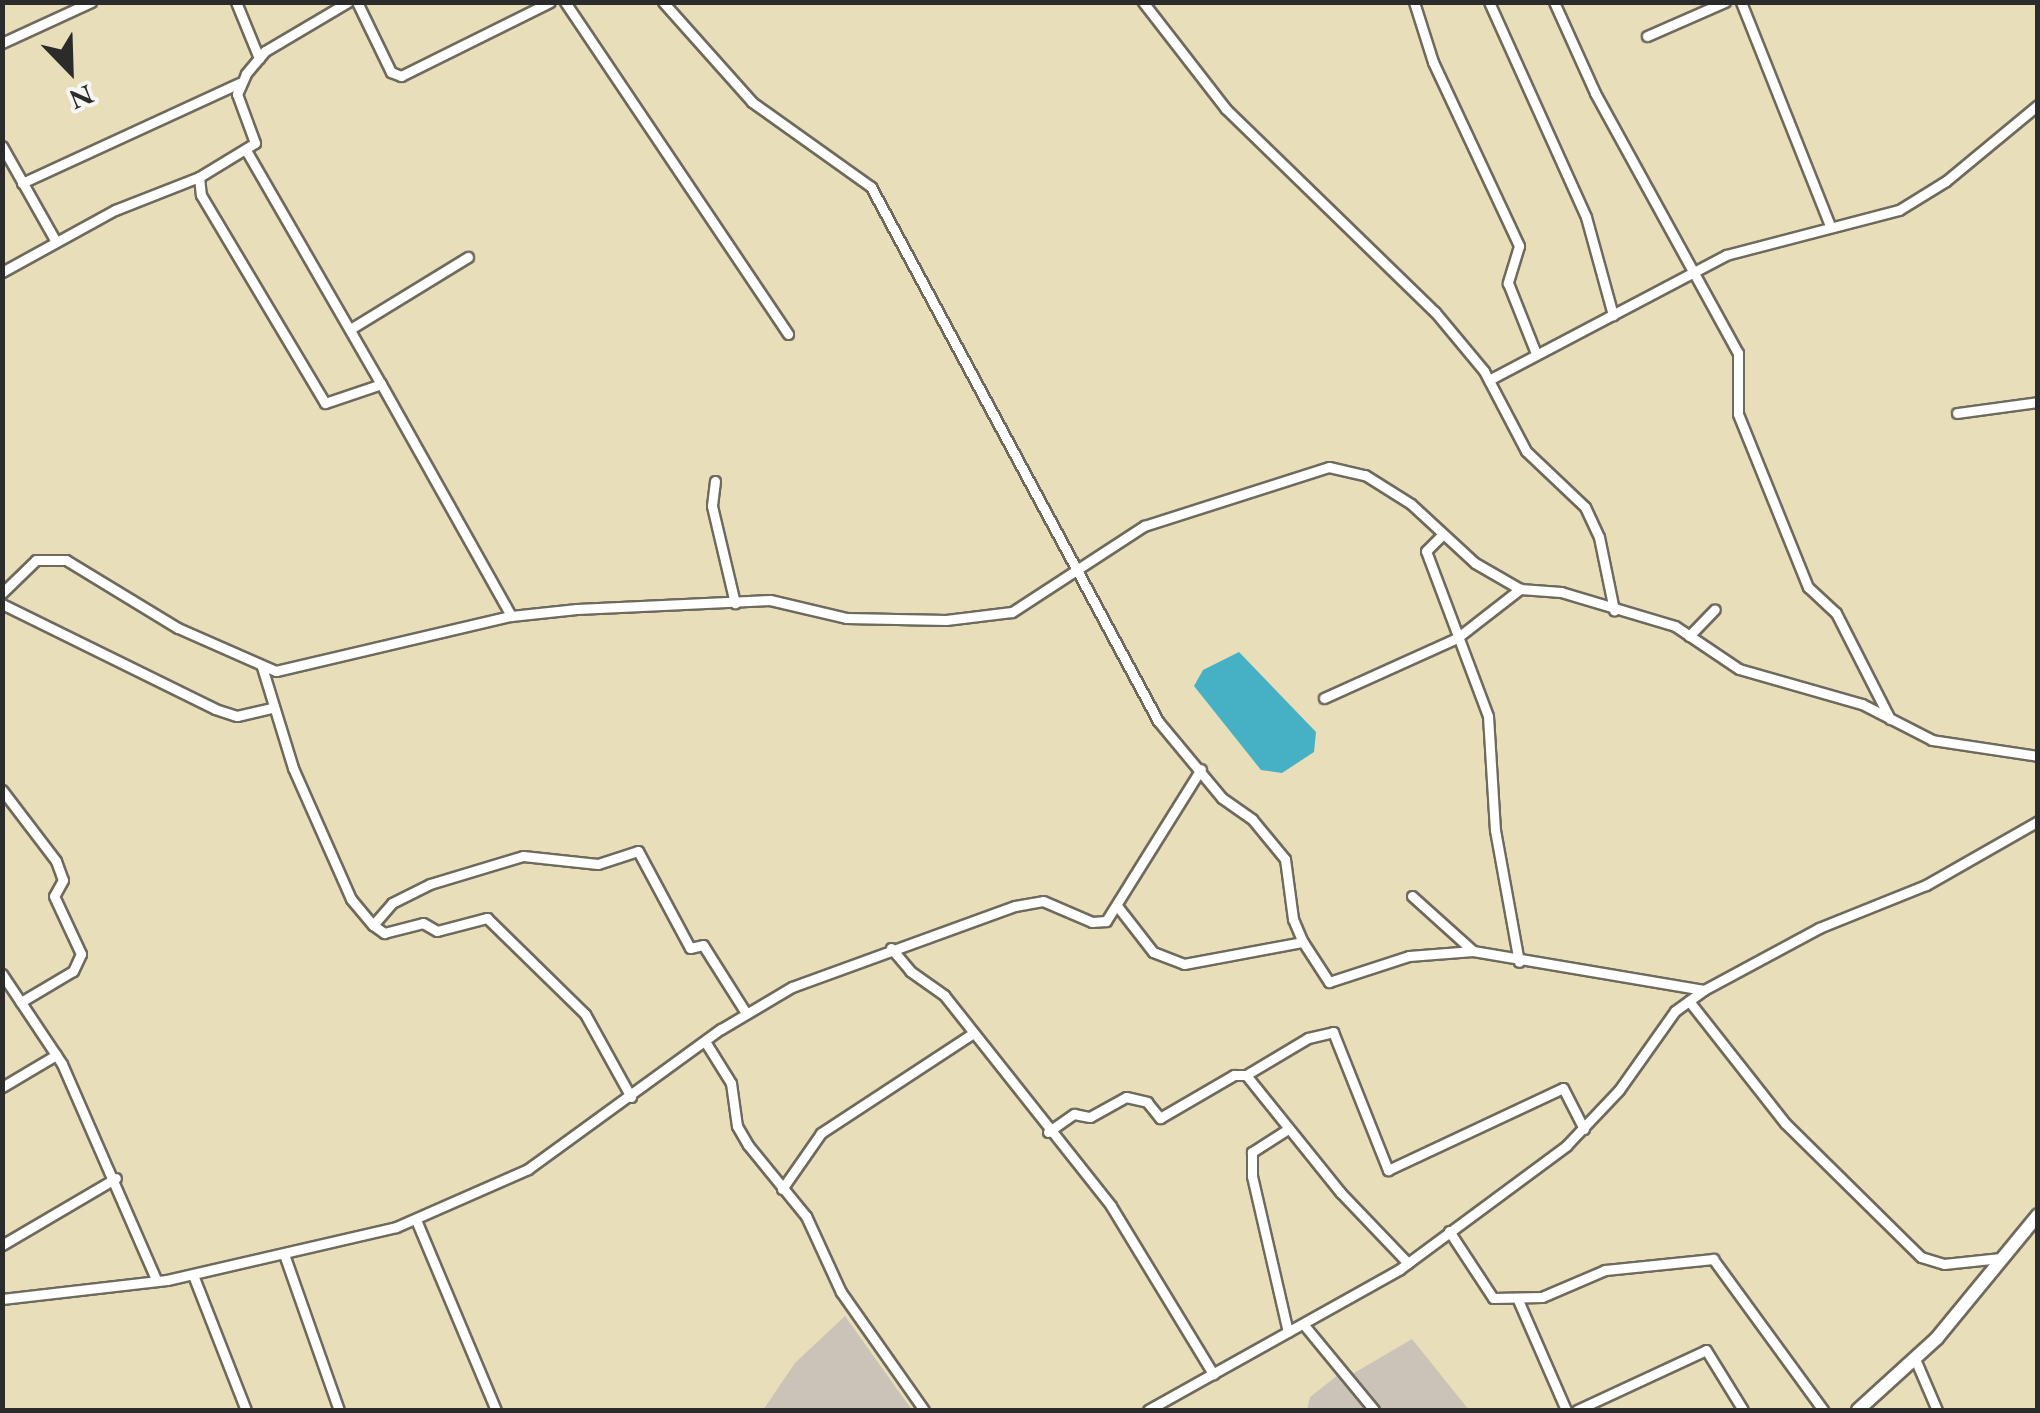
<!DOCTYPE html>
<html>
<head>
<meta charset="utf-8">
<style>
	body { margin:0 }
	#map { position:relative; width:2040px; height:1413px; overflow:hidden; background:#e9deba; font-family:"EB Garamond",serif }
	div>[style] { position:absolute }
	.industrial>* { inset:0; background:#cbc3b8 }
	.water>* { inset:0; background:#46b1c4 }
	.roads { filter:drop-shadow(2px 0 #6e6a5d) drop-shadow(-2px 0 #6e6a5d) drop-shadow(0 2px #6e6a5d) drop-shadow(0 -2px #6e6a5d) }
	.street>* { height:9px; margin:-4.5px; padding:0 4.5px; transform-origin:4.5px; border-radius:4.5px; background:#fff }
	.secondary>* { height:12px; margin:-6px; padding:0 6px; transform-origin:6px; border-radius:6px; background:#fff }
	span { translate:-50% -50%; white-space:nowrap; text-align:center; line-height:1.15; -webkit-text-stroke:9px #f6f6f2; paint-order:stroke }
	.frame { position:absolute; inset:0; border:5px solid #2b2b2b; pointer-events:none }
	.north { position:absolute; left:20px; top:20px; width:100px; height:100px; -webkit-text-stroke:8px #f6f6f2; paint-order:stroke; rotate:157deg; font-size:28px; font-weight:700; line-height:40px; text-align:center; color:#2b2b2b }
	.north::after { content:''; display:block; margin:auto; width:35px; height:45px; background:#2b2b2b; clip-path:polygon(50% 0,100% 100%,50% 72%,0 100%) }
</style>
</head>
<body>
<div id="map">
	<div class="industrial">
		<i style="clip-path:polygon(845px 1316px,912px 1410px,763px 1410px,795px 1363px)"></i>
		<i style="clip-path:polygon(1412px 1339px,1469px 1410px,1380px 1410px,1349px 1376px)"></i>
		<i style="clip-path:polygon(1338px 1375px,1370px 1410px,1307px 1410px,1310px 1397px)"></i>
	</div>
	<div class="water">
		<i style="clip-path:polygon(1239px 652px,1316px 732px,1314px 752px,1282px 773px,1261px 770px,1194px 686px,1203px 670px)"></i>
	</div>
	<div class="roads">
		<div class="street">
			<i style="left:236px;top:2px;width:61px;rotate:67.7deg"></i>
			<i style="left:348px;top:2px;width:96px;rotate:149.4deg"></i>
			<i style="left:265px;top:51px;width:30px;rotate:130deg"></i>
			<i style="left:246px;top:74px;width:22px;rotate:114deg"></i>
			<i style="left:237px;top:94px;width:52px;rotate:69.8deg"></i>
			<i style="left:255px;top:143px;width:66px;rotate:148.7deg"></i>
			<i style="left:199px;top:177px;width:18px;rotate:84deg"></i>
			<i style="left:201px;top:195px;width:242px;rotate:59.2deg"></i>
			<i style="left:325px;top:403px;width:59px;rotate:-18.7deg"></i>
			<i style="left:381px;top:384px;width:266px;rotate:60.7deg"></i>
			<i style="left:357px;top:2px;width:78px;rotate:64.1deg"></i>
			<i style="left:391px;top:72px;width:11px;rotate:22deg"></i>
			<i style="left:401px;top:76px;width:166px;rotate:-26.4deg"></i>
			<i style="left:565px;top:2px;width:400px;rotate:56.1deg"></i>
			<i style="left:663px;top:2px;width:134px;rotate:48.3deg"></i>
			<i style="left:752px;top:102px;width:146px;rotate:35.5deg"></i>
			<i style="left:871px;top:187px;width:606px;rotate:61.74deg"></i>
			<i style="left:1158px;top:721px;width:100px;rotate:50.3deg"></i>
			<i style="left:1222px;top:798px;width:37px;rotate:35deg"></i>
			<i style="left:1252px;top:819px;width:52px;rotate:50.5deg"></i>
			<i style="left:1285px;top:859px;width:61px;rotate:82.4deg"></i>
			<i style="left:1293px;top:919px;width:25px;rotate:67deg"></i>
			<i style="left:1143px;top:2px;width:135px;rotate:52.2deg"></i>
			<i style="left:1226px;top:109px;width:291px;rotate:44.2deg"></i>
			<i style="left:1435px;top:312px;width:77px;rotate:50.3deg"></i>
			<i style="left:1484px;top:371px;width:90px;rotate:62.3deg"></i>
			<i style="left:1526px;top:451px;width:81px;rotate:43.5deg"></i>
			<i style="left:1585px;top:507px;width:33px;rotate:65deg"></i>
			<i style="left:1599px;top:537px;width:75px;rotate:78.4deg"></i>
			<i style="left:1414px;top:2px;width:63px;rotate:72.4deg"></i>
			<i style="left:1433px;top:62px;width:203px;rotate:64.9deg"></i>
			<i style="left:1519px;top:246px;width:39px;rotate:107deg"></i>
			<i style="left:1508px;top:283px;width:73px;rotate:68.3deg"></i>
			<i style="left:1489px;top:2px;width:236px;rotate:65.7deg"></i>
			<i style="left:1586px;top:217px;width:102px;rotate:74.6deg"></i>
			<i style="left:1554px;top:2px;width:100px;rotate:65.7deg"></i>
			<i style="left:1595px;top:93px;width:297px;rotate:61.2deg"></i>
			<i style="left:1738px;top:353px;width:61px;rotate:90deg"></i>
			<i style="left:1738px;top:414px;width:187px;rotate:68deg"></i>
			<i style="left:1808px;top:587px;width:38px;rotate:43deg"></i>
			<i style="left:1836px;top:613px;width:119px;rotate:63deg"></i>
			<i style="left:1741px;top:2px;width:241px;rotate:68.3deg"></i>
			<i style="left:1647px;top:36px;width:85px;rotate:-23.6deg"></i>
			<i style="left:2px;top:43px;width:98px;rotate:-24.7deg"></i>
			<i style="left:2px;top:146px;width:110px;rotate:60.6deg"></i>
			<i style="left:247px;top:152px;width:268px;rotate:60deg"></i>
			<i style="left:22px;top:183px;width:239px;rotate:-24.7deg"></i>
			<i style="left:2px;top:272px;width:129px;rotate:-28.8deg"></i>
			<i style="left:115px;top:210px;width:90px;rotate:-21.4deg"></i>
			<i style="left:352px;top:328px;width:136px;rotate:-31.5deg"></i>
			<i style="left:1489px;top:380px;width:268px;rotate:-27.8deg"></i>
			<i style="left:1726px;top:255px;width:179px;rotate:-14.6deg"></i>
			<i style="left:1899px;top:210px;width:55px;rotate:-31.7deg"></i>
			<i style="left:1946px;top:181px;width:119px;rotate:-39.6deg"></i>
			<i style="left:1957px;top:413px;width:82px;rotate:-7.7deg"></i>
			<i style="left:715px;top:481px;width:25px;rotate:97deg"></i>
			<i style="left:712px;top:506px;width:100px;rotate:76.7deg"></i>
			<i style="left:1443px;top:534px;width:24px;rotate:135deg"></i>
			<i style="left:1426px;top:551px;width:176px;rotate:69.4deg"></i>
			<i style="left:1488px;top:716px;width:114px;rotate:86.5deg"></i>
			<i style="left:1495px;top:830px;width:134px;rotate:79.7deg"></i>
			<i style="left:2px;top:593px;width:47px;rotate:-44.1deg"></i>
			<i style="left:36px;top:560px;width:30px"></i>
			<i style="left:66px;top:560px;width:131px;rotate:31.3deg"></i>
			<i style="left:178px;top:628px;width:107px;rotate:23.7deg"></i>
			<i style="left:276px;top:671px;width:241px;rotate:-13.2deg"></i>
			<i style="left:511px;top:616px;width:66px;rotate:-6.1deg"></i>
			<i style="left:577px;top:609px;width:193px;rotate:-2.7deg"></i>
			<i style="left:770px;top:600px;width:78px;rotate:13.3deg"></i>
			<i style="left:846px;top:618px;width:100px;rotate:1.1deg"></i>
			<i style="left:946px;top:620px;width:66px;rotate:-6.9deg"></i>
			<i style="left:1012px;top:612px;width:158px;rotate:-33.1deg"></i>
			<i style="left:1144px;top:526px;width:194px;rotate:-17.7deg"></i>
			<i style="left:1329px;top:467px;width:37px;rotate:13deg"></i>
			<i style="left:1365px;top:475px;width:54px;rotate:32.2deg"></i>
			<i style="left:1411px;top:504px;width:87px;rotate:42.7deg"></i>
			<i style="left:1475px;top:563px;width:52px;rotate:30deg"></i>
			<i style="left:1520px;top:589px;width:41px;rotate:4.2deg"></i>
			<i style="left:1561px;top:592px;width:119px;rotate:16.6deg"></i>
			<i style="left:1675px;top:626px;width:77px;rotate:33.9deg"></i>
			<i style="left:1739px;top:669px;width:128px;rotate:15.9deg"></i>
			<i style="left:1862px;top:704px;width:79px;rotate:27.2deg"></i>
			<i style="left:1932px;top:740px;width:107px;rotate:8.6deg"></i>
			<i style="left:2px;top:604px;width:237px;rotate:26.2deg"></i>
			<i style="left:215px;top:709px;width:23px;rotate:18deg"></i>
			<i style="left:237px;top:716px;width:37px;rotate:-13deg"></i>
			<i style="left:1689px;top:636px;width:37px;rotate:-46deg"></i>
			<i style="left:262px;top:667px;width:106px;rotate:72.9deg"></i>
			<i style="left:293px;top:768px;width:143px;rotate:66.1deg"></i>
			<i style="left:351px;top:899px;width:34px;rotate:50deg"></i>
			<i style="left:373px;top:925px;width:14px;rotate:36deg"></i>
			<i style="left:384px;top:933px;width:40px;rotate:-14.4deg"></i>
			<i style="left:423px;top:923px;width:16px;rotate:30deg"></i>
			<i style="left:437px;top:931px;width:52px;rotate:-14.6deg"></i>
			<i style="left:487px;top:918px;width:137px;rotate:44.4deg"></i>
			<i style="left:585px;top:1014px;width:95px;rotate:61deg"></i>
			<i style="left:1324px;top:698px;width:146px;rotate:-24.3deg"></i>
			<i style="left:1457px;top:638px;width:80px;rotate:-37.9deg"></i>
			<i style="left:2px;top:790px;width:89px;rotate:52.7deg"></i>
			<i style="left:56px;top:861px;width:20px;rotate:70deg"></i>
			<i style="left:63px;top:880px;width:18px;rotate:119deg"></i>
			<i style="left:54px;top:896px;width:64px;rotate:65deg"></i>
			<i style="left:81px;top:954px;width:19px;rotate:115deg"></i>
			<i style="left:73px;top:971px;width:61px;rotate:149.2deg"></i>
			<i style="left:1412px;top:896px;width:82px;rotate:42deg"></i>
			<i style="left:1118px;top:907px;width:57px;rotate:52.1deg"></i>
			<i style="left:1153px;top:952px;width:33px;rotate:21deg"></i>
			<i style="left:1184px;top:964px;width:121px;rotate:-10.5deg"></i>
			<i style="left:1303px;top:942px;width:48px;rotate:57deg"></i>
			<i style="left:1329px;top:982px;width:84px;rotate:-18deg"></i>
			<i style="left:1409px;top:956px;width:64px;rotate:-4.5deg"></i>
			<i style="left:1473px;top:951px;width:234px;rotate:9.6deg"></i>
			<i style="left:373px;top:925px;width:29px;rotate:-49deg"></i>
			<i style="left:392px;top:903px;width:42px;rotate:-26.6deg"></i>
			<i style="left:430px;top:884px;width:97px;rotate:-16.8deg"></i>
			<i style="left:523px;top:856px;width:75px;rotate:6.1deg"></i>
			<i style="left:598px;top:864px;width:42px;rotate:-18deg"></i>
			<i style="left:638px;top:851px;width:110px;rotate:61.8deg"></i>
			<i style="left:690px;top:948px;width:13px;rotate:-13deg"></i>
			<i style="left:703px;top:945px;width:80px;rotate:57.7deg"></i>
			<i style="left:891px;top:948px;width:30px;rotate:50deg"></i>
			<i style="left:910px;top:971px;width:42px;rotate:35.2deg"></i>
			<i style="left:944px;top:995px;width:269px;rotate:51.6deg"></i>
			<i style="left:1111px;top:1206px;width:197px;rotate:58.7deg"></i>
			<i style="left:2px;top:974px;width:108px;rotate:56.3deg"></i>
			<i style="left:62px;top:1064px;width:237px;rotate:66.4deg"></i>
			<i style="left:1689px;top:1001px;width:155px;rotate:51.8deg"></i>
			<i style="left:1785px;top:1123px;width:191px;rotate:44.6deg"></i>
			<i style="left:1921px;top:1257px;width:24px;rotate:17deg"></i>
			<i style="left:1944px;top:1264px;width:57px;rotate:-6deg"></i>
			<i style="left:706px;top:1043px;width:47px;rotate:58deg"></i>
			<i style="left:731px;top:1083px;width:43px;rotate:82.1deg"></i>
			<i style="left:737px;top:1126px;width:22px;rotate:60deg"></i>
			<i style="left:748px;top:1145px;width:92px;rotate:50.8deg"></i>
			<i style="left:806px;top:1216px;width:84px;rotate:65.3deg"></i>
			<i style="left:841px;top:1292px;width:144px;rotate:54.9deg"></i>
			<i style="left:1246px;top:1075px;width:72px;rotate:-30.8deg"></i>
			<i style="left:1308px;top:1038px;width:26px;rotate:-13deg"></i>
			<i style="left:1333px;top:1032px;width:149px;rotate:68.3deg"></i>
			<i style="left:1388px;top:1170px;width:193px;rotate:-25.1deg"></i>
			<i style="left:1563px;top:1088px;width:46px;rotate:62.9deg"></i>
			<i style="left:2px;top:1087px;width:63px;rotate:-30.7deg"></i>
			<i style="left:1288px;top:1129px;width:43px;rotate:147.4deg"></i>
			<i style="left:1252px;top:1152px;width:24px;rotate:90deg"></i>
			<i style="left:1252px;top:1176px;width:160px;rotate:77deg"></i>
			<i style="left:1048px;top:1132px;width:32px;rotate:-35deg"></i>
			<i style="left:1074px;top:1114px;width:16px;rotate:11deg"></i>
			<i style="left:1090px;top:1117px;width:41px;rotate:-29.1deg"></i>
			<i style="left:1126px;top:1097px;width:22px;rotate:13deg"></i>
			<i style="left:1147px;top:1102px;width:21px;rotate:51deg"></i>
			<i style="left:1160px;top:1118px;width:86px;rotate:-30.2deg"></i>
			<i style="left:1234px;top:1075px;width:12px"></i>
			<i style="left:1246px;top:1075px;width:151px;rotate:51.2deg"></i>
			<i style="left:1341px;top:1193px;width:97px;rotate:46.3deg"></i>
			<i style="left:782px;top:1189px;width:68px;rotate:-55.1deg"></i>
			<i style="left:821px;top:1133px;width:181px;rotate:-33.3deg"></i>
			<i style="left:416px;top:1220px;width:206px;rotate:67.2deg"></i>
			<i style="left:1449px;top:1231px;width:80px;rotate:56.7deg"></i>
			<i style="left:1493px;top:1298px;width:49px;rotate:-1.2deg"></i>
			<i style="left:1542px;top:1297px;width:69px;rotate:-23.2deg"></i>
			<i style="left:1605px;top:1270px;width:109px;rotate:-5.8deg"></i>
			<i style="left:1713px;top:1259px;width:187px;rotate:53.9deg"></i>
			<i style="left:2px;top:1245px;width:132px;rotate:-30.4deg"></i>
			<i style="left:285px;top:1257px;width:162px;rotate:70.6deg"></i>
			<i style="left:193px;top:1275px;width:145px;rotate:68.6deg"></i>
			<i style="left:2px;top:1299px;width:166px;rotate:-6.6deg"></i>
			<i style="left:167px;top:1280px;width:235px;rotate:-13deg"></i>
			<i style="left:396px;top:1227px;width:144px;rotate:-23.7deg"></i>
			<i style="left:528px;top:1169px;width:238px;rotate:-36deg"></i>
			<i style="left:721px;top:1029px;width:82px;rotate:-30.6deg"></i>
			<i style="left:792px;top:987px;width:237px;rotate:-20deg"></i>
			<i style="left:1015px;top:906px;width:28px;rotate:-10deg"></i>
			<i style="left:1043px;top:901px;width:53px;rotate:23.2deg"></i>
			<i style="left:1092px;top:922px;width:14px;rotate:-4deg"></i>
			<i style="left:1106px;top:921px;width:179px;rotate:-58deg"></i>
			<i style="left:1518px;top:1300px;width:120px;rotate:66.4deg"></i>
			<i style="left:1304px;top:1325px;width:110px;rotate:50.5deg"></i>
			<i style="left:1915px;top:1359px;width:56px;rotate:66.7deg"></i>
			<i style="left:1148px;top:1410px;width:289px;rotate:-29.2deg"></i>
			<i style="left:1400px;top:1269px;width:207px;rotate:-36.5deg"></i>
			<i style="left:1566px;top:1146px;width:77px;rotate:-46.6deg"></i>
			<i style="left:1619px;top:1090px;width:97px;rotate:-54.7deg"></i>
			<i style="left:1675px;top:1011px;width:36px;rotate:-36deg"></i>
			<i style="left:1704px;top:990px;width:131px;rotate:-28.3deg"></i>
			<i style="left:1819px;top:928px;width:115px;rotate:-21.9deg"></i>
			<i style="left:1926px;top:885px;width:129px;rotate:-29.7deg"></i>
			<i style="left:1577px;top:1410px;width:142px;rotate:-24.9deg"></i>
			<i style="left:1706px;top:1350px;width:70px;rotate:58.3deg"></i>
		</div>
		<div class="secondary">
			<i style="left:1858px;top:1410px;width:107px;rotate:-42.3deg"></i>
			<i style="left:1937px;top:1338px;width:159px;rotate:-50.6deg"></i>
		</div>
	</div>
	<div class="frame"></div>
	<div class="north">N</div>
</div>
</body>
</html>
